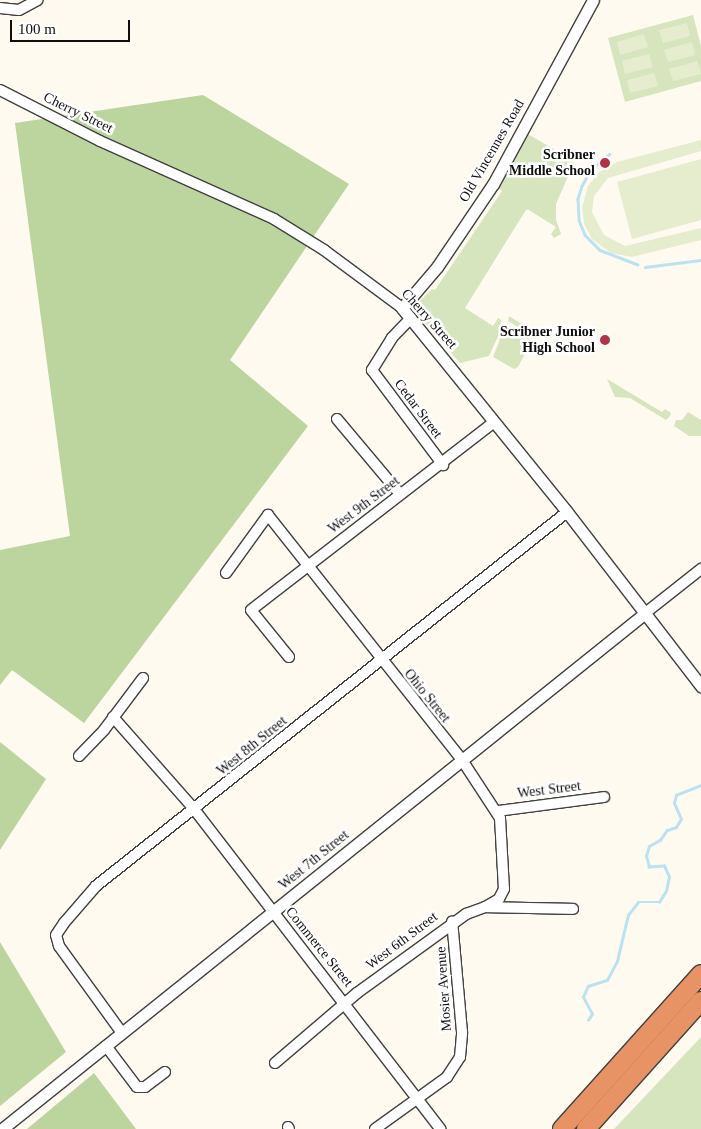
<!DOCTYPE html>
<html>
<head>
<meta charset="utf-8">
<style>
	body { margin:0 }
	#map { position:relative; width:701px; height:1129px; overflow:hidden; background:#fefaf0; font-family:Georgia,serif }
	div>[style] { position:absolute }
	.green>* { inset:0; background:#d6e5bd }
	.forest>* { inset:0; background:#bcd49e }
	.pitch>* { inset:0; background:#e6edce }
	.stream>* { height:2.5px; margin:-1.25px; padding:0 1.25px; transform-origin:1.25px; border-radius:1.25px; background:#bae2f0 }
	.roads { filter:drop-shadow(1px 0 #414141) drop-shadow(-1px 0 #414141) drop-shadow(0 1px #414141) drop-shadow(0 -1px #414141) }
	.minor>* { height:10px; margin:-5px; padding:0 5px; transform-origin:5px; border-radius:5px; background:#fff }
	.tertiary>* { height:11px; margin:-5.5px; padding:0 5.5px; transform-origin:5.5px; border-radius:5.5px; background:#fff }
	.motorway>* { height:18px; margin:-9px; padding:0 9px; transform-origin:9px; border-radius:9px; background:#e79365 }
	.dots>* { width:14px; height:14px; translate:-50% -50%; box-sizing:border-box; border:2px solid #fff; border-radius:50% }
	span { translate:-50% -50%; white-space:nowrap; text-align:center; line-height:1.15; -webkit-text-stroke:5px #fff; paint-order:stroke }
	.street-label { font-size:14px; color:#0e0e0e }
	.poi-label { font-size:14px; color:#0e0e0e; font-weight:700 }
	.right { translate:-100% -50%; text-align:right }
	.scale { position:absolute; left:10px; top:20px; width:120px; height:22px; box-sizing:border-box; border:2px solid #0e0e0e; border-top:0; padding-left:6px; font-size:15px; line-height:18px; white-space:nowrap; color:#0e0e0e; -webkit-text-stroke:4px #fff; paint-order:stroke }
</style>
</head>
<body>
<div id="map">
	<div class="green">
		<i style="clip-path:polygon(693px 15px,701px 46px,701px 81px,625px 102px,608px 38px)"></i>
		<i style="clip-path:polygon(526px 133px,557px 151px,552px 158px,557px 162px,564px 153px,574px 163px,556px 204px,556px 220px,561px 234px,554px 238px,551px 234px,556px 227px,527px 209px,524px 213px,465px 308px,493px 326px,498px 318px,501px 320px,500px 332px,489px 356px,460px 363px,419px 316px,419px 302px,432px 289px,435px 290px,502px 191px,499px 188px)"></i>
		<i style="clip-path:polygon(509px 316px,539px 335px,535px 338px,508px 321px)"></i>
		<i style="clip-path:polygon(506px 324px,532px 340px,518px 367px,514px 369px,493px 357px)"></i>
		<i style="clip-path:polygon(607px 379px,662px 412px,665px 409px,671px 413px,670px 416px,666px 420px,630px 398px,615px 397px)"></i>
		<i style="clip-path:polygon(688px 412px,701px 420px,701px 436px,689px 436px,674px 426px,676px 420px,682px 420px)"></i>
		<i style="clip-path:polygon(701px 1037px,701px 1129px,614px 1129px)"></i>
	</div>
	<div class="forest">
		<i style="clip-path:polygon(203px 95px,349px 184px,230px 360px,308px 426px,84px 723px,12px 670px,0 685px,0 550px,70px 536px,15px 123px)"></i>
		<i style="clip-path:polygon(0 742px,46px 779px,0 850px)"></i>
		<i style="clip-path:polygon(0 942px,66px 1052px,0 1106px)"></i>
		<i style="clip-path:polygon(94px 1073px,136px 1129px,27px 1129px)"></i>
	</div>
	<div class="pitch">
		<i style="clip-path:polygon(687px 23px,690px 36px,663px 43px,659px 30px)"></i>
		<i style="clip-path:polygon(644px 34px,648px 47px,620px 55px,617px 42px)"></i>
		<i style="clip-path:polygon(692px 42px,695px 55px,668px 62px,664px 50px)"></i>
		<i style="clip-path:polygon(649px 54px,653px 67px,625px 74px,622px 61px)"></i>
		<i style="clip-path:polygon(697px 61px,701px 74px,673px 81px,669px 69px)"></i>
		<i style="clip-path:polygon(654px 73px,658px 86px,630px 93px,627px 80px)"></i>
		<i style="clip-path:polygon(701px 140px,701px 151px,608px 178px,594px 196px,592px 212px,604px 235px,625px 246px,701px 228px,701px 240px,632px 257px,611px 253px,592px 239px,584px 224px,582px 207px,588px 186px,599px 172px,617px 162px)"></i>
		<i style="clip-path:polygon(701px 159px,701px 220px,632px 239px,617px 182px)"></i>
	</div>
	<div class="stream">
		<i style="left:610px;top:154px;width:25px;rotate:140deg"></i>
		<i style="left:591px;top:170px;width:18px;rotate:119deg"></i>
		<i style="left:582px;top:186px;width:14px;rotate:107deg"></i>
		<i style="left:578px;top:199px;width:21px;rotate:87deg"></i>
		<i style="left:579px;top:220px;width:16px;rotate:68deg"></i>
		<i style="left:585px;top:235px;width:21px;rotate:45deg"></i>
		<i style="left:600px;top:250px;width:40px;rotate:21deg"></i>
		<i style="left:645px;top:267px;width:56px;rotate:-7.1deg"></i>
		<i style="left:588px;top:1020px;width:7px;rotate:-56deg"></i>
		<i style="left:592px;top:1014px;width:19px;rotate:-118deg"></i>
		<i style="left:583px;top:997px;width:12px;rotate:-66deg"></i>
		<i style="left:588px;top:986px;width:20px;rotate:-18deg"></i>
		<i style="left:607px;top:980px;width:21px;rotate:-62deg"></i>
		<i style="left:617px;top:961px;width:47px;rotate:-76.6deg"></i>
		<i style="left:628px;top:915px;width:16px;rotate:-52deg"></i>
		<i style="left:638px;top:902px;width:21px"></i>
		<i style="left:659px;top:902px;width:13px;rotate:-58deg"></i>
		<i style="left:666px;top:891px;width:14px;rotate:-78deg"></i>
		<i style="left:669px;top:877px;width:12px;rotate:-114deg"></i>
		<i style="left:664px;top:866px;width:15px;rotate:176deg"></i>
		<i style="left:649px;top:867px;width:11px;rotate:-105deg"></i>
		<i style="left:646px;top:856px;width:10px;rotate:-73deg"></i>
		<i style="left:649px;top:846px;width:13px;rotate:-29deg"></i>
		<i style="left:660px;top:840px;width:12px;rotate:-55deg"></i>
		<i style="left:667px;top:830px;width:9px;rotate:-18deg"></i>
		<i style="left:676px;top:827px;width:9px;rotate:-58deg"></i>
		<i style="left:681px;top:819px;width:17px;rotate:-114deg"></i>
		<i style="left:674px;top:803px;width:8px;rotate:-76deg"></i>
		<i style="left:676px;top:795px;width:27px;rotate:-22deg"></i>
	</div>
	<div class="roads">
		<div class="minor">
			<i style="left:0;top:8px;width:19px;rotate:6deg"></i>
			<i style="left:19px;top:10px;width:21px;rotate:-28deg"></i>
			<i style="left:0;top:90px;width:112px;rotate:27deg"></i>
			<i style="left:100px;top:141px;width:191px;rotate:24.1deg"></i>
			<i style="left:274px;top:219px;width:59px;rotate:31.8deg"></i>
			<i style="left:324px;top:250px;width:97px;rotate:36.6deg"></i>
			<i style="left:411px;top:318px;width:28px;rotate:134deg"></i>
			<i style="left:392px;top:338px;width:38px;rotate:122deg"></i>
			<i style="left:372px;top:370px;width:119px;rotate:53.2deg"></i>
			<i style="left:337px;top:419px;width:98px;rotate:50deg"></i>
			<i style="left:226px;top:573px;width:72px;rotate:-54.1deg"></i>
			<i style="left:268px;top:515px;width:313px;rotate:51.6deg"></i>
			<i style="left:462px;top:760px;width:69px;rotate:56.8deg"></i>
			<i style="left:500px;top:818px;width:71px;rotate:86.8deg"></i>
			<i style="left:504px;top:889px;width:11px;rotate:117deg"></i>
			<i style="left:499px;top:899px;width:16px;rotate:150deg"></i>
			<i style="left:644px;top:614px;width:73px;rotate:-38.3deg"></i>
			<i style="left:289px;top:657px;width:60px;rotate:-129deg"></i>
			<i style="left:251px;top:610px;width:307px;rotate:-37.7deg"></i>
			<i style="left:113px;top:717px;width:123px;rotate:48.6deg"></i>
			<i style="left:194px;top:809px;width:404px;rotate:52.4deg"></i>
			<i style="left:79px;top:756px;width:36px;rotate:-46deg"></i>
			<i style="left:104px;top:730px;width:65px;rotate:-53.1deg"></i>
			<i style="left:498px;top:811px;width:107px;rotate:-7.5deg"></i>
			<i style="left:122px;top:1033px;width:107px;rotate:-125.9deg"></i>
			<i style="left:59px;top:946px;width:11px;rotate:-105deg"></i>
			<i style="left:56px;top:935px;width:14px;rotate:-56deg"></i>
			<i style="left:64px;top:923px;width:49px;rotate:-49.1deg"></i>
			<i style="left:96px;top:886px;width:601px;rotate:-38.45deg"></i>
			<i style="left:106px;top:1046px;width:51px;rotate:52.9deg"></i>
			<i style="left:137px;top:1087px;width:8px"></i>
			<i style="left:145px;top:1087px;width:25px;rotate:-37deg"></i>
			<i style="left:275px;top:1063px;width:108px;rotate:-40.5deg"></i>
			<i style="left:357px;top:993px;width:135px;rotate:-35.9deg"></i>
			<i style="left:466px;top:914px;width:20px;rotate:-20deg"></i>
			<i style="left:485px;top:907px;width:88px;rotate:1.3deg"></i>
			<i style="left:288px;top:1127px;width:2px;rotate:63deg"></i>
			<i style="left:375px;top:1129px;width:89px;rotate:-35.8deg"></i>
			<i style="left:447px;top:1077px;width:24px;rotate:-57deg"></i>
			<i style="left:460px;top:1057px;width:25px;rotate:-85deg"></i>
			<i style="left:462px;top:1032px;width:111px;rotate:-95.1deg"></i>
		</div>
		<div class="tertiary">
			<i style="left:593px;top:0;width:209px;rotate:118.5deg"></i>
			<i style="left:493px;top:184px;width:100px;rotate:124deg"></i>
			<i style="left:437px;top:267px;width:54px;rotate:130.5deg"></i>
			<i style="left:402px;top:308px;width:262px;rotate:51deg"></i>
			<i style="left:567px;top:512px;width:220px;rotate:52.4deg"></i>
			<i style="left:2px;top:1129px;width:823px;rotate:-38.74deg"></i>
		</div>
		<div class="motorway">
			<i style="left:562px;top:1129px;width:208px;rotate:-48.1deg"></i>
			<i style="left:586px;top:1129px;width:172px;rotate:-48.1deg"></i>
		</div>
	</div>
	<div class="dots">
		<i style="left:605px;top:163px;background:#b13346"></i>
		<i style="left:605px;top:340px;background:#b13346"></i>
	</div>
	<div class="street-label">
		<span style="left:78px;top:113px;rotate:26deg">Cherry Street</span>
		<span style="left:492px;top:151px;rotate:-60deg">Old Vincennes Road</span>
		<span style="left:429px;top:319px;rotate:48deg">Cherry Street</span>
		<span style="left:418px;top:409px;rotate:53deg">Cedar Street</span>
		<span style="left:364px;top:505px;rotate:-37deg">West 9th Street</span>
		<span style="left:427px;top:696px;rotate:51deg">Ohio Street</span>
		<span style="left:252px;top:746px;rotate:-39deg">West 8th Street</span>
		<span style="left:549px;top:790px;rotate:-7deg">West Street</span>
		<span style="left:314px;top:860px;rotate:-39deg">West 7th Street</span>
		<span style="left:402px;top:941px;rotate:-37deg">West 6th Street</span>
		<span style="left:319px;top:947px;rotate:51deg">Commerce Street</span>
		<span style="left:444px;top:989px;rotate:-94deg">Mosier Avenue</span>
	</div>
	<div class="poi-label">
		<span class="right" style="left:595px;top:163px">Scribner<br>Middle School</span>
		<span class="right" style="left:595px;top:340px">Scribner Junior<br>High School</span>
	</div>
	<div class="scale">100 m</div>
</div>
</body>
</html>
